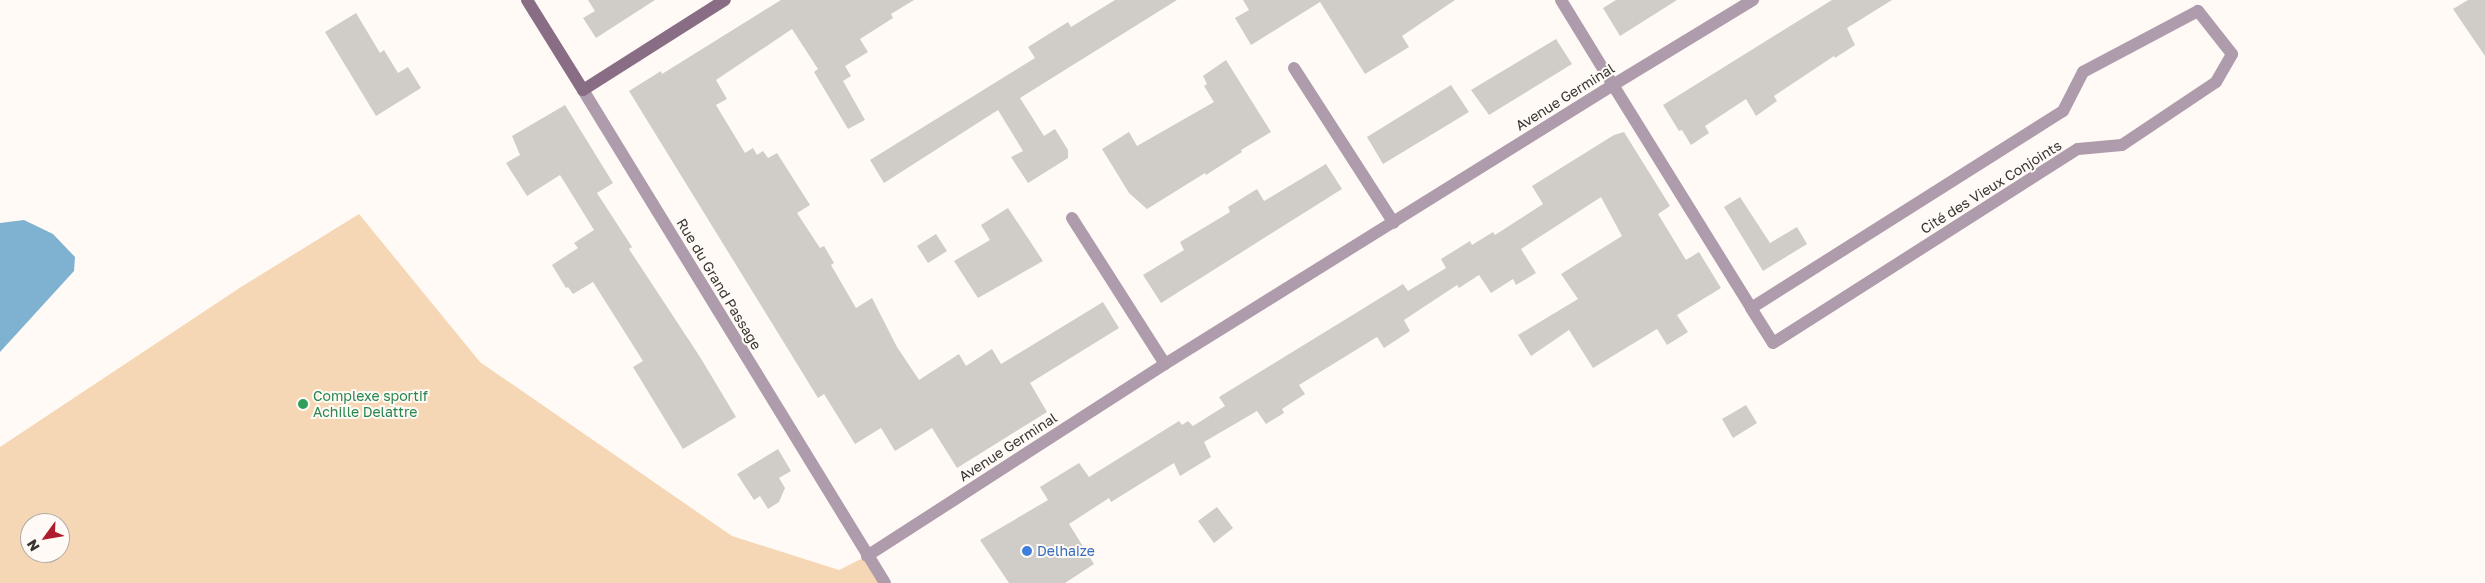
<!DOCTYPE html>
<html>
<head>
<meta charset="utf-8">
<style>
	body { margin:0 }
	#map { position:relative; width:2485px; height:583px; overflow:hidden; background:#fffaf5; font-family:"Golos Text",sans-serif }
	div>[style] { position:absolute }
	.green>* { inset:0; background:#f6d7b5 }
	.water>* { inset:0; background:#7fb1d1 }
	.building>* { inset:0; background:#d0ccc7 }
	.street>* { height:12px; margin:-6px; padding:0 6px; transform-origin:6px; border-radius:6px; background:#ae9bab }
	.secondary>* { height:12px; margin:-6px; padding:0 6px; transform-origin:6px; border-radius:6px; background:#886d85 }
	.dots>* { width:14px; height:14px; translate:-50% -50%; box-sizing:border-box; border:2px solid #fffaf5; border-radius:50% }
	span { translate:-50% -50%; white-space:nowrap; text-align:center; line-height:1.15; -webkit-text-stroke:4px #fffaf5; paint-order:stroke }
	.street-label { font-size:14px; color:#373533 }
	.leisure-label { font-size:14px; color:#27864d }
	.left { translate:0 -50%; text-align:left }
	.shop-label { font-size:14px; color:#366cbe }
	.north { position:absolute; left:20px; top:513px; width:50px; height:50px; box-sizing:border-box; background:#fffaf5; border:1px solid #afaba7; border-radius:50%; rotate:238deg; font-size:14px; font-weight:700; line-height:20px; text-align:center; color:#373533 }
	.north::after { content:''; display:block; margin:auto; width:18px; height:22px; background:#af1c2e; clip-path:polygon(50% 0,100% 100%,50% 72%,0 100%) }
</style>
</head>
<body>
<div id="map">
	<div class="green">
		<i style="clip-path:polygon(evenodd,359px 214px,480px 362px,732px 536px,839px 570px,867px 556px,885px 583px,0 583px,0 447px,241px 287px,359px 214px,30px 523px,60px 523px,60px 553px,30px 553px,30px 523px)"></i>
	</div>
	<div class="water">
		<i style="clip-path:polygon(24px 220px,53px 234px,75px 257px,74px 271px,0 352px,0 223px)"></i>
	</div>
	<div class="building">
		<i style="clip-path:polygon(588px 0,655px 0,596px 38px,583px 18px,595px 11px)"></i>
		<i style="clip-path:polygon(781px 0,914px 0,891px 14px,893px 18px,860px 39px,868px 52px,845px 66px,851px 76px,843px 81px,865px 120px,848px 129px,814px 72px,818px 69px,792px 29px,716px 80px,727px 99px,716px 105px,745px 153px,753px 148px,757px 155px,763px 151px,768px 158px,777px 153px,810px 205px,797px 213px,820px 248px,824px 246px,834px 263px,831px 265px,856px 308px,872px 298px,897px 347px,919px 380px,959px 354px,966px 366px,992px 349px,1001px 364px,1103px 302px,1119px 328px,1030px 383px,1047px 412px,957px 468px,932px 428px,895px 451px,881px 428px,855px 444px,824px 394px,818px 398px,629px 91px,661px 71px,662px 74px)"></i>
		<i style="clip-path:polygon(1115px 0,1177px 0,1020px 98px,1044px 136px,1055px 129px,1068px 150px,1068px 158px,1028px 183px,1011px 157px,1023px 151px,998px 110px,884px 183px,870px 160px,1035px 58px,1028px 47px,1068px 22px,1071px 27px)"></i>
		<i style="clip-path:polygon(1243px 0,1455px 0,1402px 36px,1409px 47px,1365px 74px,1320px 2px,1251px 45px,1235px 18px,1249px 10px)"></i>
		<i style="clip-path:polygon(1616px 0,1677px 0,1620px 36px,1603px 8px)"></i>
		<i style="clip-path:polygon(1832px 0,1892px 0,1847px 28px,1855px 45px,1835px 58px,1834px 56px,1774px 96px,1777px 101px,1756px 116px,1746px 99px,1705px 126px,1709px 133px,1691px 145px,1682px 130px,1679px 131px,1663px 105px)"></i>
		<i style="clip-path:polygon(2468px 0,2485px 0,2485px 56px,2453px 9px)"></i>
		<i style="clip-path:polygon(356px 13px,380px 53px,384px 50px,398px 73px,408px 67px,421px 88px,376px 116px,325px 32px)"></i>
		<i style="clip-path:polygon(1556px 39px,1572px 64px,1489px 115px,1471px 90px)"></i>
		<i style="clip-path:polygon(1226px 60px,1271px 132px,1241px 150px,1242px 152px,1206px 175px,1205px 173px,1147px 209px,1129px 193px,1102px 149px,1129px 132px,1137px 146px,1214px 102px,1204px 86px,1207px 84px,1203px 76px)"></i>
		<i style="clip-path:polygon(1451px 85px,1469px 112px,1383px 164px,1367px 137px)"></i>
		<i style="clip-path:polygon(565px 105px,613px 183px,597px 193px,632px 247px,629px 249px,700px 357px,736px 417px,683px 449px,633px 367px,643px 361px,593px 282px,573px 294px,568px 287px,566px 288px,552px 265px,578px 248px,574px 243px,594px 230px,560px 175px,527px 196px,506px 163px,520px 155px,512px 136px)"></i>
		<i style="clip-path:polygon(1624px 132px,1670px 206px,1658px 214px,1686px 260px,1699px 252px,1721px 288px,1677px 315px,1688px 332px,1667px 345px,1657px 329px,1593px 368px,1569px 330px,1531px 356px,1518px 335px,1578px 299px,1561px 274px,1622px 236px,1601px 197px,1521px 249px,1536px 273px,1516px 285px,1513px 279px,1491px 293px,1479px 275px,1459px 288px,1457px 285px,1404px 320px,1410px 331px,1384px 348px,1377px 337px,1299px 385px,1305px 394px,1282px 409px,1284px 413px,1266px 424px,1257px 411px,1204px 442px,1211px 457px,1180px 476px,1174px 463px,1111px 502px,1109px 498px,1069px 524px,1094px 564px,1065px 583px,1009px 583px,980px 540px,1048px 500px,1040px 487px,1079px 463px,1089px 477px,1179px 421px,1182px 425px,1188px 421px,1193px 426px,1225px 406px,1219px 397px,1403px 284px,1408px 291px,1446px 268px,1441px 259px,1470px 241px,1472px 245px,1493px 232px,1495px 235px,1543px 204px,1532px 186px,1614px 135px)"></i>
		<i style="clip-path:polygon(1326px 164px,1342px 189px,1161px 303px,1143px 275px,1184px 250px,1180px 242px,1230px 212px,1228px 207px,1257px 189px,1264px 201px)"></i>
		<i style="clip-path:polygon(1740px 197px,1770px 243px,1797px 227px,1807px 244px,1763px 271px,1724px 207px)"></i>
		<i style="clip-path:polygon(1008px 208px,1043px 261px,978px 298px,954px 261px,990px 240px,981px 225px)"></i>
		<i style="clip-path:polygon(936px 234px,947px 251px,928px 263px,917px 246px)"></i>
		<i style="clip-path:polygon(1746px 405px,1757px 423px,1733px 438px,1722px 419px)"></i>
		<i style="clip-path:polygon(778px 449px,791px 471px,779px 478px,785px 488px,779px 502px,768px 509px,760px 496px,754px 500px,737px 474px)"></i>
		<i style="clip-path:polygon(1217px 507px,1233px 528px,1214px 543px,1198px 521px)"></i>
	</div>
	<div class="street">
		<i style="left:1561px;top:0;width:100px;rotate:58.5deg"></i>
		<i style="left:1613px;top:85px;width:262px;rotate:58.2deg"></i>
		<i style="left:1751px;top:308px;width:41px;rotate:57.8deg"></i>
		<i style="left:1773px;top:343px;width:361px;rotate:-32.5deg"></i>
		<i style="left:2078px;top:149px;width:44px;rotate:-5.2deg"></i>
		<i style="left:2122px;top:145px;width:113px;rotate:-33.8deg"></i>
		<i style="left:2216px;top:82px;width:32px;rotate:-60deg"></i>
		<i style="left:2232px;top:54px;width:55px;rotate:-128.3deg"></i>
		<i style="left:2198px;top:11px;width:130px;rotate:152.1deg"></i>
		<i style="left:2083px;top:72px;width:44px;rotate:117.1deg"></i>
		<i style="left:2063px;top:111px;width:369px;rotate:147.7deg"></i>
		<i style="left:1294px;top:68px;width:184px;rotate:57.2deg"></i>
		<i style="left:583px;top:90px;width:578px;rotate:58.51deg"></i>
		<i style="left:1072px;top:218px;width:173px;rotate:57.5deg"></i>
		<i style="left:867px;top:556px;width:354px;rotate:-32.8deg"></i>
		<i style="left:1165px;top:364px;width:528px;rotate:-31.91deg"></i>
		<i style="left:1613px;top:85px;width:164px;rotate:-31.3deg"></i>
	</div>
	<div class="secondary">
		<i style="left:527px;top:0;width:106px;rotate:58.1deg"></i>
		<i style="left:583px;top:90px;width:168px;rotate:-32.4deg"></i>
	</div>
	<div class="dots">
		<i style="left:303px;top:404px;background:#2e9e5b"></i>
		<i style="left:1027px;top:551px;background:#3f7fe0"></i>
	</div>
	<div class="street-label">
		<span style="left:1565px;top:97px;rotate:-32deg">Avenue Germinal</span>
		<span style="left:1991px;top:187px;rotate:-32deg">Cité des Vieux Conjoints</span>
		<span style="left:719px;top:284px;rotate:59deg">Rue du Grand Passage</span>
		<span style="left:1008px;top:447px;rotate:-33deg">Avenue Germinal</span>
	</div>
	<div class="leisure-label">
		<span class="left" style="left:313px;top:404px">Complexe sportif<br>Achille Delattre</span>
	</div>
	<div class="shop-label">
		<span class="left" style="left:1037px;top:551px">Delhaize</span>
	</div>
	<div class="north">N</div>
</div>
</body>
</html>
